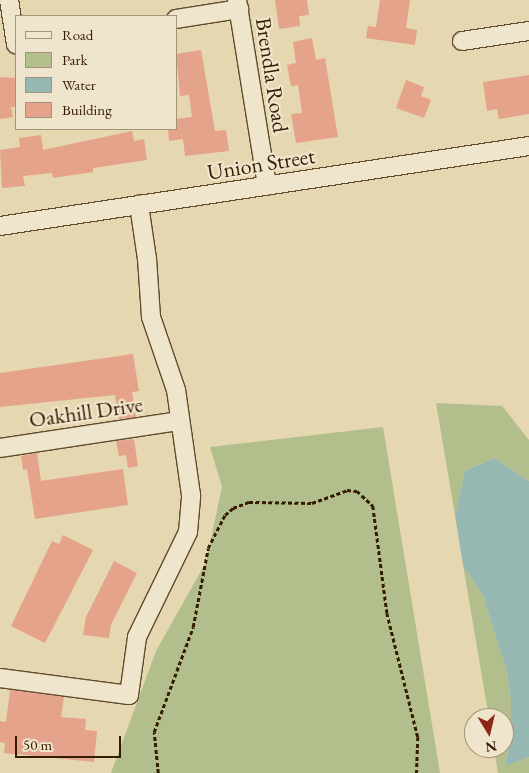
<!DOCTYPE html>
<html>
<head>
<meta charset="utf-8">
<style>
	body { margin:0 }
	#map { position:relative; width:529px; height:773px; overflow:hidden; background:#e5d7b0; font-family:"EB Garamond",serif }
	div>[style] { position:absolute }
	.green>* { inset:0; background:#b2bf8d }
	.water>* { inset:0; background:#97b8b2 }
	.building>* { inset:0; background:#e4a38a }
	.path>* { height:2.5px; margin-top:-1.25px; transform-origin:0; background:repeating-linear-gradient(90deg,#351b00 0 4px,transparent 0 6.5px) }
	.roads { filter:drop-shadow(1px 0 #614a2c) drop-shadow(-1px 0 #614a2c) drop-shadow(0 1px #614a2c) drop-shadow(0 -1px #614a2c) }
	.minor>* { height:18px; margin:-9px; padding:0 9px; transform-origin:9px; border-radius:9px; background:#eee5cc }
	span { translate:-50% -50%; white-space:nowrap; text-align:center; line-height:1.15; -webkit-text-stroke:4.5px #eee5cc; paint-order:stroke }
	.street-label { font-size:22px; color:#351b00 }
	.legend { position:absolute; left:15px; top:15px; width:162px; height:115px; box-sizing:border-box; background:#eee5cc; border:1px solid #a4947a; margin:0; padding:6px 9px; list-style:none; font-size:15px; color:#351b00 }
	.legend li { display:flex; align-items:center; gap:10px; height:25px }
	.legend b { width:25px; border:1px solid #a4947a }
	.north { position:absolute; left:464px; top:708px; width:50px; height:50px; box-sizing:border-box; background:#eee5cc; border:1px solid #a4947a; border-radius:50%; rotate:171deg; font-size:14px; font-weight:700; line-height:20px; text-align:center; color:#351b00 }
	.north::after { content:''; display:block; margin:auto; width:18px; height:22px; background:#8f2418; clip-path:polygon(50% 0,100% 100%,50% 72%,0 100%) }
	.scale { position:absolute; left:15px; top:736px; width:106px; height:22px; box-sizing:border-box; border:2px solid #351b00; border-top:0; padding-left:6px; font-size:15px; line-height:18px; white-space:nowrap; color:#351b00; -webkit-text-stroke:4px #eee5cc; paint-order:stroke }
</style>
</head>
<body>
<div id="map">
	<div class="green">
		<i style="clip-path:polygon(436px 403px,502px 406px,529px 440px,529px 481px,494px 458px,465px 471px,455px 515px)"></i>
		<i style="clip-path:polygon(383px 427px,440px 773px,111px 773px,156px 651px,206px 562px,222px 487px,210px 447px)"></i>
		<i style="clip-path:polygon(463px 565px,483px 596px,506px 669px,511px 700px,511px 734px,505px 766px,529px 757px,529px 773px,498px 773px,494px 748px,504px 748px,504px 718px,489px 718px)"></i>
	</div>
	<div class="water">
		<i style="clip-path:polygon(494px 458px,529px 481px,529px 757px,505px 766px,511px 734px,511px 700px,506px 669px,483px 596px,463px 565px,455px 515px,465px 471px)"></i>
	</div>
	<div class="building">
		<i style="clip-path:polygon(275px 0,307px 0,309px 15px,299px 16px,300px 26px,279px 29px)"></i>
		<i style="clip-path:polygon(380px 0,410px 0,406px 28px,417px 30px,415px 45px,366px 38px,368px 26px,376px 27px)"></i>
		<i style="clip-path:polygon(312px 38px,316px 60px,325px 58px,338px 137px,296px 143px,291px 114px,302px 113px,298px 85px,291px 86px,287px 65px,296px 63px,293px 42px)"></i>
		<i style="clip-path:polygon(201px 50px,215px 131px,226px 130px,229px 151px,185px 156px,183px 139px,169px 141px,168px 129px,176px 129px,176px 119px,192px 117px,189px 95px,180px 96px,176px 54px)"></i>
		<i style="clip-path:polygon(529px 75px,529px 114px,499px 119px,497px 109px,487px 111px,483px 82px)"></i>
		<i style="clip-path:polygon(0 77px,16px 78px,16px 107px,11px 107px,13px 117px,0 119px)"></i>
		<i style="clip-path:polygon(406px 80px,424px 87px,421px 96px,431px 100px,424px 118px,396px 108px)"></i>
		<i style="clip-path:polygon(132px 131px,134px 141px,144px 139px,147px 160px,93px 168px,93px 172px,53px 178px,52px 173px,23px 176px,25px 186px,2px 188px,0 150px,20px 147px,19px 138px,41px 135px,43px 150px)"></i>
		<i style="clip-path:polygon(133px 354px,139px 391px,132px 392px,136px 417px,119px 419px,115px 395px,0 407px,0 373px)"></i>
		<i style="clip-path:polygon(134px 439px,138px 466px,128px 468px,126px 455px,119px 456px,116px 441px)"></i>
		<i style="clip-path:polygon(37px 453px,41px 481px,123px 469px,128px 505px,35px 519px,27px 469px,23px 470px,21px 456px)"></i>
		<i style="clip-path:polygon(63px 535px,93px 550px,45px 643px,11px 626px,52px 541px,59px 544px)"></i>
		<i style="clip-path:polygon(114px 561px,137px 573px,111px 625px,109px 638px,83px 635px,86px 617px)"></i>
		<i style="clip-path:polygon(10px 690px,64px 697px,61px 717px,86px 719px,85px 730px,97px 731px,94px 762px,4px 753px,5px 743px,0 742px,0 721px,6px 722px)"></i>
	</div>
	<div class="path">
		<i style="left:158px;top:773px;width:41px;rotate:-95.6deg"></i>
		<i style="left:154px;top:732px;width:112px;rotate:-69.6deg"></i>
		<i style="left:193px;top:627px;width:80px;rotate:-79.2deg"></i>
		<i style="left:208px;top:548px;width:37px;rotate:-63deg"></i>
		<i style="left:225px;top:515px;width:11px;rotate:-41deg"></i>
		<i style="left:233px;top:508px;width:17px;rotate:-21deg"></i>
		<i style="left:249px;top:502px;width:63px;rotate:0.9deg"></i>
		<i style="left:312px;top:503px;width:37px;rotate:-20deg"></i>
		<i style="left:347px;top:490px;width:10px;rotate:6deg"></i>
		<i style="left:357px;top:491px;width:22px;rotate:43deg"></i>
		<i style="left:373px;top:506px;width:108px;rotate:82.5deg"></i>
		<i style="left:387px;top:613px;width:128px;rotate:76deg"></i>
		<i style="left:418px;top:737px;width:36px;rotate:92deg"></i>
	</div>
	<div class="roads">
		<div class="minor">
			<i style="left:9px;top:0;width:45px;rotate:81deg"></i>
			<i style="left:237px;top:0;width:188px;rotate:80.8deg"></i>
			<i style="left:176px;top:19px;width:64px;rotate:-9deg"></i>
			<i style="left:462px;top:41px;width:68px;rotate:-8.5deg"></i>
			<i style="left:0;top:226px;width:535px;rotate:-8.6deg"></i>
			<i style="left:0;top:448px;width:181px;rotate:-8.6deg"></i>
			<i style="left:0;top:678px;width:130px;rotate:7.5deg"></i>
			<i style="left:129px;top:695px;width:59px;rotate:-82.1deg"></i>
			<i style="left:137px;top:637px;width:117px;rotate:-64.1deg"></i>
			<i style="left:188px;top:532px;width:37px;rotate:-85deg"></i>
			<i style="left:191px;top:495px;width:106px;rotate:-98.1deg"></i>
			<i style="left:176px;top:390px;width:77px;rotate:-108.9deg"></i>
			<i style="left:151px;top:317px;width:58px;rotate:-93.9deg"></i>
			<i style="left:147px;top:259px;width:55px;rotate:-98.4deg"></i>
		</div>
	</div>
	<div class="street-label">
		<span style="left:272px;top:75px;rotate:81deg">Brendla Road</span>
		<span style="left:261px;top:164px;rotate:-9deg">Union Street</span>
		<span style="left:86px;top:412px;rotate:-8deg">Oakhill Drive</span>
	</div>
	<ul class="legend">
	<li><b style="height:6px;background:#eee5cc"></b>Road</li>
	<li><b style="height:14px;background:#b2bf8d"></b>Park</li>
	<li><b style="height:14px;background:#97b8b2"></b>Water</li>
	<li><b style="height:14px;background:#e4a38a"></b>Building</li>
	</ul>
	<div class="north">N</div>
	<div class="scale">50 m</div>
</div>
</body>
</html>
